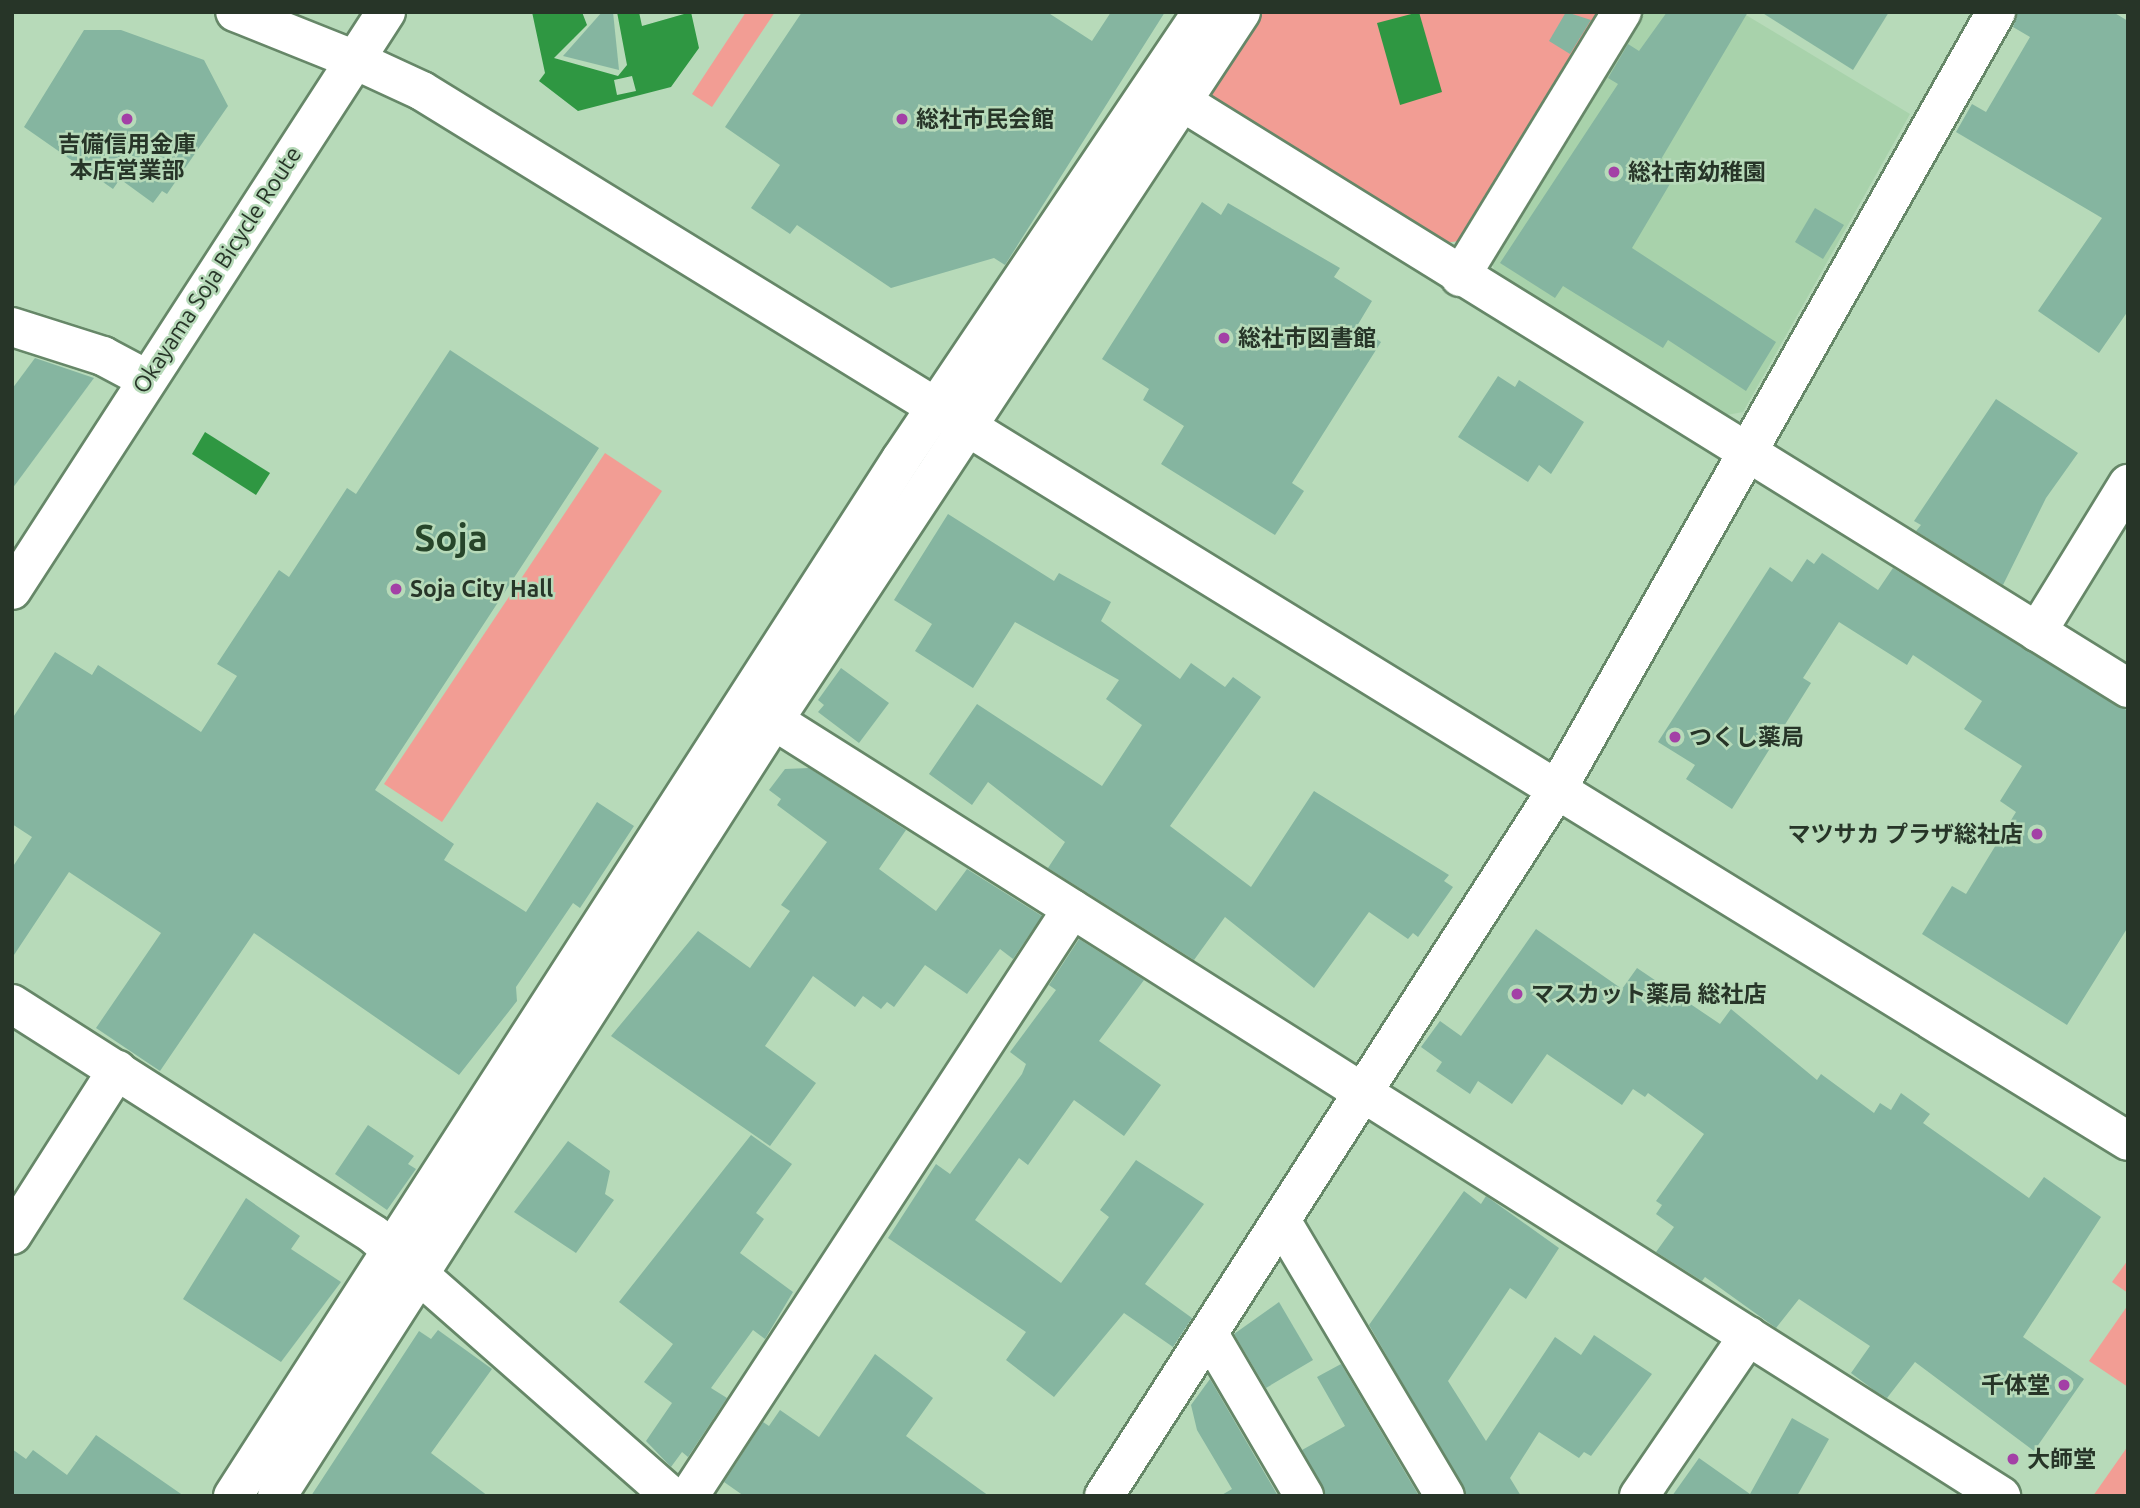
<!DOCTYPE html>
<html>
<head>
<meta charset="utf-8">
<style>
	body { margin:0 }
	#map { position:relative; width:2140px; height:1508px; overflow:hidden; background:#b7dab9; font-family:Ubuntu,"Noto Sans JP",sans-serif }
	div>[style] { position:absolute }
	.built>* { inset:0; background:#a8d2ab }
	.green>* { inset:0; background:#f29d94 }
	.water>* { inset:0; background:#2f9742 }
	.building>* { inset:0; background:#85b5a0 }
	.roads { filter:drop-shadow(2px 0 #668768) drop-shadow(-2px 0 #668768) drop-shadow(0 2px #668768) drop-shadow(0 -2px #668768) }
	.minor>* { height:38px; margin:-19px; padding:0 19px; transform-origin:19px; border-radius:19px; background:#fff }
	.major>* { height:38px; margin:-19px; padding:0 19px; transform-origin:19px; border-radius:19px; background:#fff }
	.dots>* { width:19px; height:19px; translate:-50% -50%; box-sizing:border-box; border:4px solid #b7dab9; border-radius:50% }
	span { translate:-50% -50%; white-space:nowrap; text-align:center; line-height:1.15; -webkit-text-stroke:5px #b7dab9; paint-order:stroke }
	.poi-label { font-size:23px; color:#273528; font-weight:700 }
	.left { translate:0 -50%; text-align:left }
	.right { translate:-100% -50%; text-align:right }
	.street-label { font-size:23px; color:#273528 }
	.town-label { font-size:37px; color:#27452a; font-weight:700 }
	.frame { position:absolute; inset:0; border:14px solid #273528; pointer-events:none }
</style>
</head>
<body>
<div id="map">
	<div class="built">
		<i style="clip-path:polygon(1645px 12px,1741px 12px,1910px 114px,1743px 412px,1721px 416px,1499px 283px,1489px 255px)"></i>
	</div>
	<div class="green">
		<i style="clip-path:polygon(746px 12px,775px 12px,712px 107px,692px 94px)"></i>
		<i style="clip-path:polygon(1255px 12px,1599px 12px,1459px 241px,1438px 244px,1213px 106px,1210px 78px)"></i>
		<i style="clip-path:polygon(605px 453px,662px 491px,442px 822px,384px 784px)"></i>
		<i style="clip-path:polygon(2128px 1260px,2128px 1293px,2112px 1282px)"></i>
		<i style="clip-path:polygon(2128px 1305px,2128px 1387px,2089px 1361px)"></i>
		<i style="clip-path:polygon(2128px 1446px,2128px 1496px,2093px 1496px)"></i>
	</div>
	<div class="water">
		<i style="clip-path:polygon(evenodd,532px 12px,582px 12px,587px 25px,554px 58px,618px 76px,627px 65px,617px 12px,639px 12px,642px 26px,691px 12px,699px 48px,671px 87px,578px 111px,539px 81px,545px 73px,532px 12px,632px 76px,636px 91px,617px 95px,614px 80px,632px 76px)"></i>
		<i style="clip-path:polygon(1419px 12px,1442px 92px,1400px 105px,1377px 23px)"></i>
		<i style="clip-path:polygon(205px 432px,270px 473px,256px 495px,192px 454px)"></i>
	</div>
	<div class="building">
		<i style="clip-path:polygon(602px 12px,613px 12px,619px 70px,563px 56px)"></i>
		<i style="clip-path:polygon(802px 12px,1047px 12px,1092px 41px,1111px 12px,1165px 12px,1005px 265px,994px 258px,891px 288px,797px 225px,790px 234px,751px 208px,780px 165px,725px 127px)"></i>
		<i style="clip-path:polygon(1566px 12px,1591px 20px,1570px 54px,1549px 41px)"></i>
		<i style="clip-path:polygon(1667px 12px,1748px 12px,1660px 161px,1677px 172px,1632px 248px,1776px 342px,1746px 391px,1668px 340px,1663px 348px,1563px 286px,1555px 298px,1500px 263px,1618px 84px,1608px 78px,1628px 44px,1639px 51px)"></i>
		<i style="clip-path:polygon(1761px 12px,1889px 12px,1853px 70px)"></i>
		<i style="clip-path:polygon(2018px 12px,2113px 12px,2128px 21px,2128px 311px,2099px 353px,2038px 311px,2102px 218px,1956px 132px,1972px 104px,1986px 112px,2030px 37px,2013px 27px)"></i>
		<i style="clip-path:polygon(84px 30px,121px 30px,204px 60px,228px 106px,167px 194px,162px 191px,153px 203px,120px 179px,113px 189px,24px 127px)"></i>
		<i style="clip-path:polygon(1202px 202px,1221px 215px,1228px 203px,1340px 268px,1334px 277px,1372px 301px,1357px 326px,1381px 342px,1292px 483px,1304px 491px,1275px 535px,1161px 464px,1184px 426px,1143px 400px,1149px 389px,1102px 359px)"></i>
		<i style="clip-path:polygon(1815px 208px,1844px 225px,1823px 259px,1795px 242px)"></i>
		<i style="clip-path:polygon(450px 350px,599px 448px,375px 790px,454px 844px,444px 860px,526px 912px,597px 802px,634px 826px,580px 908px,573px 903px,516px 987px,517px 1001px,459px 1075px,254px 933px,160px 1071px,96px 1028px,161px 933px,69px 872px,12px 958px,12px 868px,32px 837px,12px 824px,12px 719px,55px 652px,92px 675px,98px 665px,201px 732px,237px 676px,217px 664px,279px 570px,289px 577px,347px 488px,356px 494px)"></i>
		<i style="clip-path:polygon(35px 358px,94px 378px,12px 489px,12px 389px)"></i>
		<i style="clip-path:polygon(1498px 376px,1515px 387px,1519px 380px,1584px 422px,1551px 474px,1539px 465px,1528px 482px,1458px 437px)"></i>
		<i style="clip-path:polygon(1996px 399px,2078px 453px,2046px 498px,2003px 585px,1916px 531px,1921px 525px,1914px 521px)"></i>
		<i style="clip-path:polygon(948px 514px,1054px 581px,1059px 573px,1111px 602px,1101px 621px,1180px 679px,1191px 663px,1225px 687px,1233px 677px,1261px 697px,1170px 826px,1251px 887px,1314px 791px,1449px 875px,1444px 881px,1453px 887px,1418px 937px,1413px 933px,1408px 939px,1369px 912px,1314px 988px,1225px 917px,1194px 960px,1048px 868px,1065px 842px,988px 782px,972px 805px,929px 774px,977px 704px,1102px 786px,1142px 725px,1106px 699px,1119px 680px,1015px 622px,973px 688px,915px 651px,932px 624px,894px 600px)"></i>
		<i style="clip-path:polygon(1822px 553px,1878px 590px,1893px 568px,2128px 711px,2128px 927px,2067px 1025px,1922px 934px,1952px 886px,1966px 894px,2016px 812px,2000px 801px,2022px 766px,1964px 729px,1982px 701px,1913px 655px,1907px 665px,1839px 622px,1803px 678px,1811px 683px,1732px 809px,1686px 779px,1695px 765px,1658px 742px,1770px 567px,1792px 582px,1807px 559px,1814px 564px)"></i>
		<i style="clip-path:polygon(841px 668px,889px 703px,859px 743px,818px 712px,824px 705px,818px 700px)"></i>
		<i style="clip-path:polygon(809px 768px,906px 830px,879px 869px,936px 911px,967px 869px,1042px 916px,1013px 959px,1000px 949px,967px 994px,925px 965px,894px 1007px,887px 1002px,881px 1009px,863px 996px,855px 1007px,813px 976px,765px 1046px,816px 1083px,770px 1146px,611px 1036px,698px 931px,750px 968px,790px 911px,781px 905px,827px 842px,777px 805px,781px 799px,769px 790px,785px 769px)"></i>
		<i style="clip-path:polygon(1536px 929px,1622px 989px,1637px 968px,1720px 1024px,1731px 1009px,1817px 1080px,1821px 1074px,1874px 1113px,1880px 1103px,1891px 1110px,1901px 1093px,1930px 1114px,1923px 1123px,2029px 1198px,2044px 1177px,2101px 1217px,2023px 1337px,2084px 1379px,2034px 1451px,1915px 1362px,1887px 1398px,1875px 1391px,1851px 1373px,1870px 1346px,1799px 1299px,1776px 1328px,1705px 1277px,1702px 1281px,1656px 1252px,1674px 1227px,1656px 1214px,1662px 1205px,1656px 1201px,1704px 1134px,1648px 1093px,1645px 1097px,1633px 1089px,1622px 1105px,1547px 1054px,1512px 1104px,1478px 1081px,1470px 1094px,1436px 1071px,1442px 1062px,1421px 1047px,1440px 1021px,1461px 1036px)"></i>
		<i style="clip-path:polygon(1079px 939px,1144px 980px,1099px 1041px,1161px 1085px,1124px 1136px,1074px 1100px,1028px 1165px,1019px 1158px,975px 1220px,1061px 1283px,1109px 1217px,1100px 1210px,1136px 1160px,1204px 1204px,1145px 1284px,1192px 1318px,1173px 1347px,1124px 1313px,1054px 1397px,1006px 1360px,1026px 1332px,888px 1238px,936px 1164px,950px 1174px,1022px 1074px,1026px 1064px,1010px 1052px,1056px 990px,1049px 985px)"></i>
		<i style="clip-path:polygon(368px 1125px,414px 1156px,408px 1164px,416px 1169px,387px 1210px,335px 1174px)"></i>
		<i style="clip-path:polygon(751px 1135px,792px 1164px,756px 1213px,764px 1219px,740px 1253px,793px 1292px,765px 1339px,753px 1330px,711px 1388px,727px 1398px,688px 1457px,682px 1452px,671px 1467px,646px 1441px,672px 1403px,644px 1382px,673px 1344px,619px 1302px)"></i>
		<i style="clip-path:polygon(568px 1141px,610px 1171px,605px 1194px,614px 1200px,576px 1253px,514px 1212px)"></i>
		<i style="clip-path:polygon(1464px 1191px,1481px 1204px,1486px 1196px,1559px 1248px,1526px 1299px,1510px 1288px,1448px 1381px,1486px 1441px,1555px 1337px,1581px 1355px,1594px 1335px,1652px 1374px,1591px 1456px,1584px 1452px,1579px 1458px,1539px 1432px,1510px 1478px,1521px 1496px,1467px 1496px,1369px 1325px)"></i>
		<i style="clip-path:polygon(246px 1198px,300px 1236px,291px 1249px,341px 1282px,281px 1362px,183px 1299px)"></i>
		<i style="clip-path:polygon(1279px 1302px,1313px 1360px,1266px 1388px,1234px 1334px)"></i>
		<i style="clip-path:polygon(438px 1330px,492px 1369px,431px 1453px,488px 1496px,311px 1496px,419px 1331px,431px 1339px)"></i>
		<i style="clip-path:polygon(875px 1354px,933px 1398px,906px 1436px,989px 1496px,744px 1496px,724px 1482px,763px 1422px,769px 1426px,780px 1410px,819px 1437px)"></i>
		<i style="clip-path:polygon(1341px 1364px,1419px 1496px,1326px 1496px,1302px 1450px,1345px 1426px,1317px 1377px)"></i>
		<i style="clip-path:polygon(1210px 1379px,1278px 1496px,1220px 1496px,1232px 1489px,1197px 1430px,1191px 1405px)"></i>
		<i style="clip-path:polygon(1792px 1418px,1829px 1439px,1797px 1496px,1672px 1496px,1699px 1458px,1750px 1494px)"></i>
		<i style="clip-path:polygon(96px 1435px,184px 1496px,12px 1496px,12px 1449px,26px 1459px,33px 1450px,67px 1475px)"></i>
	</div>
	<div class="roads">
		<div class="minor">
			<i style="left:386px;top:12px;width:57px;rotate:122.9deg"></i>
			<i style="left:355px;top:60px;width:74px;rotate:24.8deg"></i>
			<i style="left:422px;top:91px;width:2003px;rotate:31.61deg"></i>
			<i style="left:1160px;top:88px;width:1139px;rotate:31.79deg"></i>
			<i style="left:1460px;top:277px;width:311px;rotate:-58.6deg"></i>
			<i style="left:12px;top:327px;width:96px;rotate:17.7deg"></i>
			<i style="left:103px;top:356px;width:49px;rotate:28.1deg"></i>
			<i style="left:2037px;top:632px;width:174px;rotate:-58.4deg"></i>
			<i style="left:751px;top:706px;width:1479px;rotate:32.29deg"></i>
			<i style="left:12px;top:1004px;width:429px;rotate:32.5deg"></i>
			<i style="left:374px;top:1235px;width:395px;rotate:41.3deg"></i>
			<i style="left:1282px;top:1222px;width:319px;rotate:59.3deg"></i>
			<i style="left:12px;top:1235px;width:196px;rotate:-57.5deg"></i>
			<i style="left:1209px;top:1334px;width:188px;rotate:59.6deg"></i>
			<i style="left:233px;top:1496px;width:1234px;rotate:-57.21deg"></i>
			<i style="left:901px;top:459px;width:539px;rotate:-56.04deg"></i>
			<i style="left:277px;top:1496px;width:922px;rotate:-57.36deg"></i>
			<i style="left:774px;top:720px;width:848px;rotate:-56.59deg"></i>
			<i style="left:689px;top:1496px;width:701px;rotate:-56.88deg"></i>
			<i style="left:1104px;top:1496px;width:837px;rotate:-57.33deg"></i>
			<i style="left:1556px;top:791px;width:895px;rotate:-60.54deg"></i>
			<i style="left:1639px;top:1496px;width:194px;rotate:-55.7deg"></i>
		</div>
		<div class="major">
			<i style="left:12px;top:590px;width:631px;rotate:-57.09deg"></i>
			<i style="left:355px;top:60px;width:129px;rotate:-158.2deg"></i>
		</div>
	</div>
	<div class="dots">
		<i style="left:127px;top:119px;background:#a340a6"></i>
		<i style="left:902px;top:119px;background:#a340a6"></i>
		<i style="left:1614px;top:172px;background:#a340a6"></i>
		<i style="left:1224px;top:338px;background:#a340a6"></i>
		<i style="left:396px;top:589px;background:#a340a6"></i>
		<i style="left:1675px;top:737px;background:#a340a6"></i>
		<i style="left:2037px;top:834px;background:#a340a6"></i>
		<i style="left:1517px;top:994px;background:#a340a6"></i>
		<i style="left:2064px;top:1385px;background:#a340a6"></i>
		<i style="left:2013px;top:1459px;background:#a340a6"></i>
	</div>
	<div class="poi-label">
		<span class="left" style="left:916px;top:119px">総社市民会館</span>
		<span style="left:127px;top:157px">吉備信用金庫<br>本店営業部</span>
		<span class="left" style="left:1628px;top:172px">総社南幼稚園</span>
		<span class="left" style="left:1238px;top:338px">総社市図書館</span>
		<span class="left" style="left:410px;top:589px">Soja City Hall</span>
		<span class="left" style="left:1689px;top:737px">つくし薬局</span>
		<span class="right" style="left:2023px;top:834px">マツサカ プラザ総社店</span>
		<span class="left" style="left:1531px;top:994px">マスカット薬局 総社店</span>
		<span class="right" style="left:2050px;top:1385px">千体堂</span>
		<span class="left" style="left:2027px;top:1459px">大師堂</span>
	</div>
	<div class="street-label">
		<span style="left:217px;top:270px;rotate:-57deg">Okayama Soja Bicycle Route</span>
	</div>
	<div class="town-label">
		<span style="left:451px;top:538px">Soja</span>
	</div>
	<div class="frame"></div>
</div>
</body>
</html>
